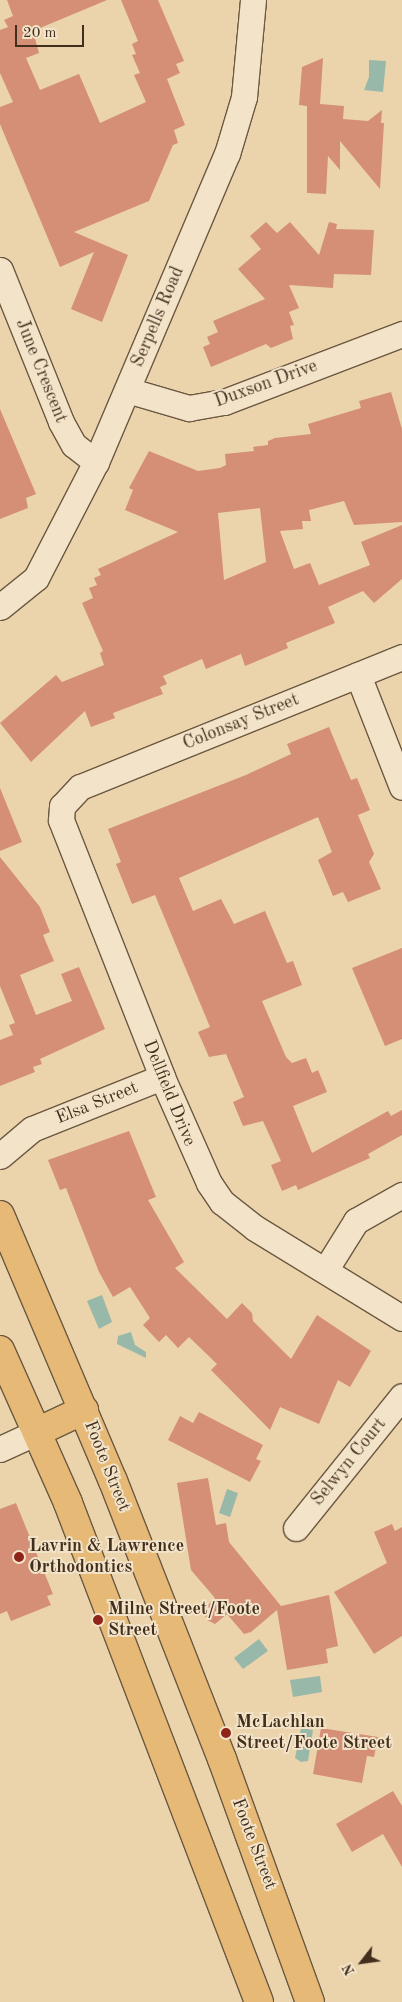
<!DOCTYPE html>
<html>
<head>
<meta charset="utf-8">
<style>
	body { margin:0 }
	#map { position:relative; width:402px; height:2002px; overflow:hidden; background:#ebd4ac; font-family:"Old Standard TT",serif }
	div>[style] { position:absolute }
	.water>* { inset:0; background:#98b8a9 }
	.building>* { inset:0; background:#d48f76 }
	.roads { filter:drop-shadow(1px 0 #6c5841) drop-shadow(-1px 0 #6c5841) drop-shadow(0 1px #6c5841) drop-shadow(0 -1px #6c5841) }
	.minor>* { height:25px; margin:-12.5px; padding:0 12.5px; transform-origin:12.5px; border-radius:12.5px; background:#f2e3c9 }
	.primary>* { height:28px; margin:-14px; padding:0 14px; transform-origin:14px; border-radius:14px; background:#e6ba76 }
	.dots>* { width:14px; height:14px; translate:-50% -50%; box-sizing:border-box; border:2px solid #f2e3c9; border-radius:50% }
	span { translate:-50% -50%; white-space:nowrap; text-align:center; line-height:1.15; -webkit-text-stroke:4px #f2e3c9; paint-order:stroke }
	.street-label { font-size:18px; color:#422e1d }
	.poi-label { font-size:18px; color:#422e1d; font-weight:700 }
	.left { translate:0 -50%; text-align:left }
	.north { position:absolute; left:337px; top:1937px; width:50px; height:50px; -webkit-text-stroke:4px #f2e3c9; paint-order:stroke; rotate:240deg; font-size:14px; font-weight:700; line-height:20px; text-align:center; color:#422e1d }
	.north::after { content:''; display:block; margin:auto; width:18px; height:22px; background:#422e1d; clip-path:polygon(50% 0,100% 100%,50% 72%,0 100%) }
	.scale { position:absolute; left:15px; top:25px; width:69px; height:22px; box-sizing:border-box; border:2px solid #422e1d; border-top:0; padding-left:6px; font-size:15px; line-height:18px; white-space:nowrap; color:#422e1d; -webkit-text-stroke:4px #f2e3c9; paint-order:stroke }
</style>
</head>
<body>
<div id="map">
	<div class="water">
		<i style="clip-path:polygon(369px 60px,386px 61px,383px 92px,364px 90px,369px 77px)"></i>
		<i style="clip-path:polygon(102px 1295px,112px 1322px,99px 1329px,87px 1301px)"></i>
		<i style="clip-path:polygon(131px 1332px,135px 1345px,146px 1352px,146px 1358px,117px 1344px,118px 1336px)"></i>
		<i style="clip-path:polygon(227px 1489px,238px 1493px,230px 1517px,219px 1513px)"></i>
		<i style="clip-path:polygon(259px 1639px,268px 1651px,243px 1669px,234px 1658px)"></i>
		<i style="clip-path:polygon(320px 1676px,322px 1692px,293px 1697px,290px 1680px)"></i>
		<i style="clip-path:polygon(301px 1728px,313px 1730px,308px 1761px,301px 1762px,295px 1758px)"></i>
	</div>
	<div class="building">
		<i style="clip-path:polygon(7px 0,107px 0,33px 31px,39px 53px,26px 58px,40px 90px,79px 74px,100px 123px,146px 102px,134px 75px,140px 73px,132px 55px,136px 54px,132px 44px,138px 41px,121px 0,158px 0,184px 61px,176px 64px,180px 73px,167px 79px,185px 125px,174px 130px,178px 143px,173px 145px,149px 201px,74px 232px,128px 255px,102px 322px,71px 309px,94px 252px,60px 267px,0 124px,0 107px,13px 102px,0 73px,0 30px,8px 27px,4px 20px,13px 16px)"></i>
		<i style="clip-path:polygon(323px 58px,320px 104px,344px 106px,343px 119px,368px 121px,382px 110px,381px 123px,384px 123px,380px 189px,340px 141px,340px 170px,328px 156px,326px 194px,307px 193px,307px 106px,299px 105px,302px 67px)"></i>
		<i style="clip-path:polygon(266px 222px,277px 233px,290px 222px,319px 255px,329px 222px,337px 224px,336px 229px,374px 230px,371px 275px,334px 274px,333px 288px,289px 285px,299px 308px,289px 312px,294px 325px,290px 326px,293px 339px,271px 348px,266px 344px,211px 367px,203px 347px,210px 344px,207px 337px,218px 332px,213px 321px,265px 299px,238px 269px,261px 249px,250px 236px)"></i>
		<i style="clip-path:polygon(evenodd,391px 392px,402px 429px,402px 522px,354px 525px,344px 501px,309px 510px,311px 521px,302px 521px,303px 529px,280px 531px,294px 569px,310px 563px,319px 585px,370px 565px,361px 542px,402px 525px,402px 579px,374px 603px,363px 591px,328px 607px,335px 623px,286px 643px,288px 648px,245px 666px,241px 654px,206px 669px,202px 659px,163px 676px,167px 684px,160px 687px,163px 694px,113px 713px,115px 718px,91px 727px,85px 711px,31px 762px,0 723px,56px 675px,62px 682px,104px 665px,100px 653px,103px 651px,82px 603px,93px 598px,89px 588px,97px 585px,94px 578px,101px 575px,98px 569px,178px 532px,125px 510px,133px 490px,129px 488px,149px 451px,198px 471px,220px 468px,226px 465px,225px 454px,254px 451px,253px 447px,268px 445px,268px 441px,275px 438px,311px 434px,308px 424px,361px 408px,359px 401px,391px 392px,260px 508px,266px 562px,224px 580px,218px 513px,260px 508px)"></i>
		<i style="clip-path:polygon(0 409px,36px 494px,26px 498px,28px 508px,0 519px)"></i>
		<i style="clip-path:polygon(329px 727px,351px 780px,357px 778px,370px 810px,358px 815px,374px 854px,369px 862px,381px 889px,348px 902px,343px 892px,333px 896px,318px 860px,332px 852px,318px 817px,179px 878px,193px 911px,221px 899px,234px 924px,265px 911px,287px 963px,293px 961px,302px 985px,262px 1001px,286px 1057px,292px 1063px,306px 1058px,312px 1073px,318px 1070px,327px 1092px,293px 1106px,312px 1153px,388px 1111px,391px 1116px,402px 1110px,402px 1135px,368px 1154px,370px 1158px,298px 1190px,296px 1185px,282px 1191px,271px 1165px,281px 1161px,263px 1121px,243px 1126px,233px 1102px,244px 1097px,226px 1054px,209px 1057px,198px 1032px,210px 1027px,155px 895px,132px 904px,116px 864px,121px 862px,108px 829px,246px 775px,291px 754px,287px 744px)"></i>
		<i style="clip-path:polygon(0 788px,22px 842px,0 851px)"></i>
		<i style="clip-path:polygon(0 857px,40px 907px,50px 932px,43px 935px,54px 961px,20px 975px,36px 1015px,72px 1001px,61px 974px,79px 967px,105px 1029px,40px 1059px,42px 1064px,33px 1067px,35px 1072px,0 1086px,0 1040px,13px 1035px,9px 1025px,15px 1023px,0 986px)"></i>
		<i style="clip-path:polygon(402px 948px,402px 1039px,385px 1046px,352px 968px)"></i>
		<i style="clip-path:polygon(129px 1131px,156px 1197px,148px 1200px,184px 1262px,175px 1268px,227px 1319px,242px 1303px,252px 1313px,253px 1321px,291px 1359px,317px 1315px,371px 1351px,350px 1387px,338px 1380px,319px 1424px,280px 1407px,270px 1430px,211px 1370px,217px 1364px,189px 1337px,178px 1348px,166px 1335px,159px 1342px,143px 1325px,150px 1318px,130px 1287px,113px 1297px,99px 1272px,66px 1188px,60px 1190px,48px 1160px)"></i>
		<i style="clip-path:polygon(199px 1412px,263px 1445px,256px 1459px,261px 1461px,250px 1482px,168px 1440px,180px 1416px,193px 1423px)"></i>
		<i style="clip-path:polygon(208px 1478px,216px 1525px,226px 1523px,229px 1542px,281px 1606px,329px 1595px,338px 1646px,326px 1649px,328px 1663px,287px 1670px,277px 1610px,251px 1632px,244px 1634px,227px 1614px,215px 1624px,207px 1620px,203px 1610px,215px 1598px,191px 1570px,177px 1483px)"></i>
		<i style="clip-path:polygon(16px 1503px,53px 1594px,47px 1596px,51px 1605px,11px 1621px,7px 1611px,0 1614px,0 1509px)"></i>
		<i style="clip-path:polygon(392px 1524px,395px 1531px,402px 1527px,402px 1636px,374px 1654px,334px 1592px,387px 1563px,374px 1532px)"></i>
		<i style="clip-path:polygon(321px 1728px,378px 1737px,374px 1757px,367px 1756px,362px 1783px,313px 1774px)"></i>
		<i style="clip-path:polygon(393px 1791px,402px 1806px,402px 1867px,383px 1834px,352px 1852px,336px 1824px)"></i>
	</div>
	<div class="roads">
		<div class="minor">
			<i style="left:0;top:270px;width:164px;rotate:68.1deg"></i>
			<i style="left:61px;top:422px;width:26px;rotate:61deg"></i>
			<i style="left:74px;top:445px;width:28px;rotate:38deg"></i>
			<i style="left:127px;top:390px;width:65px;rotate:16.2deg"></i>
			<i style="left:189px;top:408px;width:36px;rotate:-10deg"></i>
			<i style="left:224px;top:402px;width:191px;rotate:-20.9deg"></i>
			<i style="left:0;top:607px;width:46px;rotate:-38.9deg"></i>
			<i style="left:36px;top:578px;width:131px;rotate:-62.7deg"></i>
			<i style="left:96px;top:462px;width:335px;rotate:-67deg"></i>
			<i style="left:227px;top:154px;width:59px;rotate:-73.4deg"></i>
			<i style="left:244px;top:97px;width:97px;rotate:-84.7deg"></i>
			<i style="left:402px;top:657px;width:347px;rotate:158deg"></i>
			<i style="left:80px;top:787px;width:26px;rotate:133deg"></i>
			<i style="left:62px;top:806px;width:14px;rotate:94deg"></i>
			<i style="left:61px;top:820px;width:276px;rotate:68.5deg"></i>
			<i style="left:162px;top:1077px;width:116px;rotate:66.1deg"></i>
			<i style="left:209px;top:1183px;width:23px;rotate:56deg"></i>
			<i style="left:222px;top:1202px;width:42px;rotate:38.2deg"></i>
			<i style="left:255px;top:1228px;width:172px;rotate:31.5deg"></i>
			<i style="left:358px;top:675px;width:120px;rotate:68.6deg"></i>
			<i style="left:0;top:1156px;width:42px;rotate:-40.2deg"></i>
			<i style="left:32px;top:1129px;width:140px;rotate:-21.8deg"></i>
			<i style="left:326px;top:1269px;width:57px;rotate:-58deg"></i>
			<i style="left:356px;top:1221px;width:53px;rotate:-29.5deg"></i>
			<i style="left:0;top:1449px;width:41px;rotate:-24.7deg"></i>
			<i style="left:296px;top:1528px;width:169px;rotate:-51.2deg"></i>
		</div>
		<div class="primary">
			<i style="left:0;top:1215px;width:289px;rotate:67deg"></i>
			<i style="left:113px;top:1481px;width:299px;rotate:68.6deg"></i>
			<i style="left:222px;top:1759px;width:258px;rotate:70.1deg"></i>
			<i style="left:0;top:1350px;width:167px;rotate:66deg"></i>
			<i style="left:68px;top:1503px;width:534px;rotate:69.05deg"></i>
			<i style="left:37px;top:1432px;width:52px;rotate:-25.1deg"></i>
		</div>
	</div>
	<div class="dots">
		<i style="left:19px;top:1557px;background:#8f2418"></i>
		<i style="left:98px;top:1620px;background:#8f2418"></i>
		<i style="left:226px;top:1733px;background:#8f2418"></i>
	</div>
	<div class="street-label">
		<span style="left:158px;top:317px;rotate:-67deg">Serpells Road</span>
		<span style="left:41px;top:371px;rotate:68deg">June Crescent</span>
		<span style="left:266px;top:384px;rotate:-20deg">Duxson Drive</span>
		<span style="left:241px;top:722px;rotate:-22deg">Colonsay Street</span>
		<span style="left:169px;top:1093px;rotate:68deg">Dellfield Drive</span>
		<span style="left:97px;top:1103px;rotate:-22deg">Elsa Street</span>
		<span style="left:349px;top:1462px;rotate:-51deg">Selwyn Court</span>
		<span style="left:107px;top:1466px;rotate:68deg">Foote Street</span>
		<span style="left:254px;top:1844px;rotate:69deg">Foote Street</span>
	</div>
	<div class="poi-label">
		<span class="left" style="left:29px;top:1557px">Lavrin &amp; Lawrence<br>Orthodontics</span>
		<span class="left" style="left:108px;top:1620px">Milne Street/Foote<br>Street</span>
		<span class="left" style="left:236px;top:1733px">McLachlan<br>Street/Foote Street</span>
	</div>
	<div class="north">N</div>
	<div class="scale">20 m</div>
</div>
</body>
</html>
